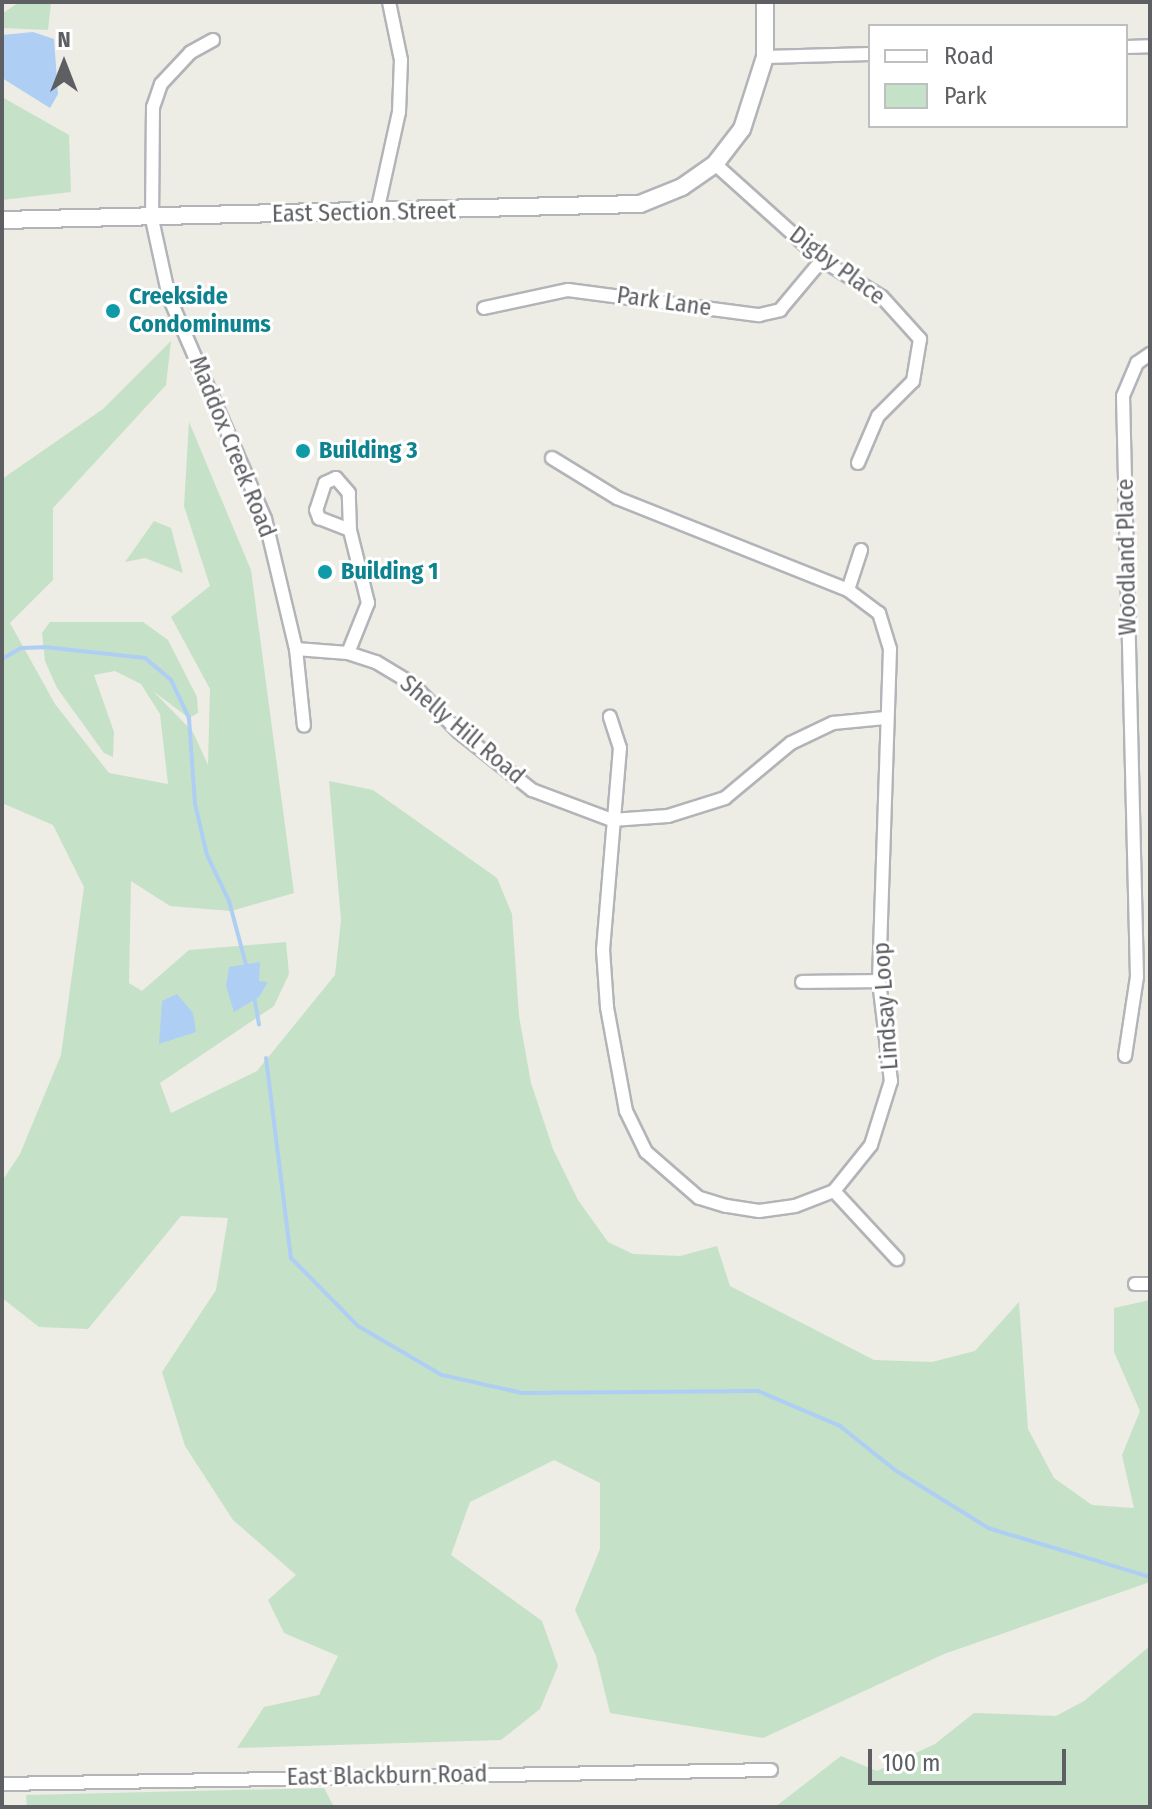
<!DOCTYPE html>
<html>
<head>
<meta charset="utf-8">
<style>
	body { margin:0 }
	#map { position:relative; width:1152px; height:1809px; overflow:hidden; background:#edece5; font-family:"Fira Sans Condensed",sans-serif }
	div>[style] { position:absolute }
	.green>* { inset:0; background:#c5e2c8 }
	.water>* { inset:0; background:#aecef4 }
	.stream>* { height:4px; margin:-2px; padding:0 2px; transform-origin:2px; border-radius:2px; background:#aecef4 }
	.roads { filter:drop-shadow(2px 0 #b2b4b8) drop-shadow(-2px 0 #b2b4b8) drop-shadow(0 2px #b2b4b8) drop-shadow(0 -2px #b2b4b8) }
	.minor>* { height:12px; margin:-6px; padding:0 6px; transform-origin:6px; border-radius:6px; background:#fff }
	.tertiary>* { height:16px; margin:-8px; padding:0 8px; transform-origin:8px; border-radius:8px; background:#fff }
	.dots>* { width:22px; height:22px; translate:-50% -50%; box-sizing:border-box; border:4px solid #fff; border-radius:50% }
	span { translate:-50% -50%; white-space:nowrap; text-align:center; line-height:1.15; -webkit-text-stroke:6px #fff; paint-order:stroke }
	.street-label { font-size:24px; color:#5d5f63 }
	.culture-label { font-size:24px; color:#0d838f; font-weight:700 }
	.left { translate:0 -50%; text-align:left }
	.frame { position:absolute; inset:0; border:4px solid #5d5f63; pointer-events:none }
	.legend { position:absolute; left:868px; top:24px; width:260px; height:104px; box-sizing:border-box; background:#fff; border:2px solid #bebfc1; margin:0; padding:10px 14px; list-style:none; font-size:24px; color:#5d5f63 }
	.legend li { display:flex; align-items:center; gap:16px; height:40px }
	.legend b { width:40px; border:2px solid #bebfc1 }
	.north { position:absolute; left:24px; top:24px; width:80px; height:80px; -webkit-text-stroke:6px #fff; paint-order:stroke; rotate:0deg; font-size:22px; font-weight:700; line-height:32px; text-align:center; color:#5d5f63 }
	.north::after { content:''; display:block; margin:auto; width:28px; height:36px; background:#5d5f63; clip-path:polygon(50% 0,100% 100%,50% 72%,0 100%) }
	.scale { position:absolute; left:868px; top:1749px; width:198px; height:36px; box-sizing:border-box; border:4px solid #5d5f63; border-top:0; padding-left:10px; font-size:24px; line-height:28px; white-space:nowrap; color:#5d5f63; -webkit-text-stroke:6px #fff; paint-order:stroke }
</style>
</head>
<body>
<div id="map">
	<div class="green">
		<i style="clip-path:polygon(19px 2px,51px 2px,48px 30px,2px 28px,2px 14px)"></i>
		<i style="clip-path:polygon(2px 97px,69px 135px,71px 192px,2px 200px)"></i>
		<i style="clip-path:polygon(171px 341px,166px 385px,53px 508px,53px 580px,10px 623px,55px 704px,109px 773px,168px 784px,160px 714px,141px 684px,115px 671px,94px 675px,114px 732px,113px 757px,104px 753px,57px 688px,45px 661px,42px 633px,50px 622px,143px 622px,168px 640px,197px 697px,198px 713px,189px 718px,153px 691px,193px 732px,208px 765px,210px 689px,171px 617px,210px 586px,184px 506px,189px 422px,251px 570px,294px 893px,231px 911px,170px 906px,131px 881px,129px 983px,142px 991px,189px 950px,286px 942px,289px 974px,274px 1006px,160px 1083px,171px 1113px,257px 1071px,335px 975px,341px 920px,329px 781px,373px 790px,497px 878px,512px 914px,519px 1016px,531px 1083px,553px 1149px,578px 1200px,608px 1242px,633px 1254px,680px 1256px,717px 1246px,730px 1286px,874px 1360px,932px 1362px,975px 1351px,1019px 1302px,1028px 1429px,1054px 1478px,1092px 1505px,1134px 1508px,1122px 1455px,1140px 1411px,1114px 1352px,1114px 1308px,1150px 1300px,1150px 1582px,944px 1654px,763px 1738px,610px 1713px,596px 1656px,575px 1610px,600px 1549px,600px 1483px,554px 1460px,470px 1502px,451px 1555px,542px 1621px,558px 1666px,540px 1709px,501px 1740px,237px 1748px,264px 1707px,319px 1695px,338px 1656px,284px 1633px,268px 1600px,296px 1575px,233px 1520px,185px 1446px,162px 1372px,216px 1290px,228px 1218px,181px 1216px,88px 1329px,39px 1327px,2px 1298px,2px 1181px,20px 1154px,61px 1055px,84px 887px,53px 825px,2px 803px,2px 479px,103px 409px)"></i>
		<i style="clip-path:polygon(154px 521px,171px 528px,183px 573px,145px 558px,125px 562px)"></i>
		<i style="clip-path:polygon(1150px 1646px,1150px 1807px,775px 1807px,841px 1756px,877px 1771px,935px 1744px,974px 1713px,1056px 1716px,1084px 1701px)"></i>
		<i style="clip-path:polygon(324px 1788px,334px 1807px,27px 1807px,26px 1795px)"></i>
	</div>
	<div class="water">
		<i style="clip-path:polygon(33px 32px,54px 39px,58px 94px,50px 108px,2px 78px,2px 35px)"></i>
		<i style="clip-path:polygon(260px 962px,259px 981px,268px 982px,259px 997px,234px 1012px,226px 986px,229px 967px)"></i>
		<i style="clip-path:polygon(177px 994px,193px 1013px,196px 1032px,159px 1044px,162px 1001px)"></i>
	</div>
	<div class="stream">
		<i style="left:2px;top:659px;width:22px;rotate:-30deg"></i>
		<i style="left:21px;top:648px;width:23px;rotate:-2deg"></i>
		<i style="left:44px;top:647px;width:102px;rotate:6.2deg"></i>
		<i style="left:145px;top:658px;width:34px;rotate:40deg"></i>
		<i style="left:171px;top:680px;width:42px;rotate:64.7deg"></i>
		<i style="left:189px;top:718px;width:86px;rotate:86deg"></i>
		<i style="left:195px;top:804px;width:52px;rotate:76.8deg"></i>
		<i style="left:207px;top:855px;width:51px;rotate:64.4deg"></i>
		<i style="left:229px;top:901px;width:69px;rotate:75deg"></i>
		<i style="left:254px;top:996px;width:29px;rotate:80deg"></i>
		<i style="left:266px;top:1058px;width:202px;rotate:82.9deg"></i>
		<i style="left:291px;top:1258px;width:95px;rotate:45.4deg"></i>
		<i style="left:358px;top:1326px;width:97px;rotate:30.3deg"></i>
		<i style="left:442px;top:1375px;width:82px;rotate:12.7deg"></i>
		<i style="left:522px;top:1393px;width:236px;rotate:-0.5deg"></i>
		<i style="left:758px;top:1391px;width:89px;rotate:23.1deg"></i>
		<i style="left:840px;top:1426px;width:70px;rotate:38.7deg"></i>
		<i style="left:895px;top:1470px;width:110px;rotate:31.9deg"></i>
		<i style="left:988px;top:1528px;width:169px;rotate:16.8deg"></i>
	</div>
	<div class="roads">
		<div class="minor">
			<i style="left:213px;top:40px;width:26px;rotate:151deg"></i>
			<i style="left:190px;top:53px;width:42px;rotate:133.1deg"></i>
			<i style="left:161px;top:84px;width:24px;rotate:109deg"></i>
			<i style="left:153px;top:107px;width:112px;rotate:90.5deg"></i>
			<i style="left:152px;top:219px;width:80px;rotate:77.7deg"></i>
			<i style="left:169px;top:297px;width:242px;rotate:66.6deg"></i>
			<i style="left:265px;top:519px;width:134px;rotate:76.6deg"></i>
			<i style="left:296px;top:649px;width:77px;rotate:84.1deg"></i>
			<i style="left:1126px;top:47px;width:24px;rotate:-2deg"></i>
			<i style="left:765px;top:57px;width:105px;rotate:-1.6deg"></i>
			<i style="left:715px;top:164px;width:144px;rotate:41.9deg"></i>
			<i style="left:822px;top:260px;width:70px;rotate:31.7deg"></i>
			<i style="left:882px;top:297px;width:57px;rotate:47.9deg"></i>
			<i style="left:920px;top:339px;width:43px;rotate:99.5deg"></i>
			<i style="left:913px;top:381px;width:49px;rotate:135deg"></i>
			<i style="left:878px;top:416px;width:51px;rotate:113.1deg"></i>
			<i style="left:377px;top:212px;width:102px;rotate:-77.6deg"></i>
			<i style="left:399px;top:112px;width:52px;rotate:-87.8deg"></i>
			<i style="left:401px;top:60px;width:59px;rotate:-101.7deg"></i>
			<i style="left:484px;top:308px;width:86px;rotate:-12.1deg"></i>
			<i style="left:568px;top:290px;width:193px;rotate:7.5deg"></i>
			<i style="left:759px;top:315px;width:22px;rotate:-13deg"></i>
			<i style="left:780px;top:310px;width:65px;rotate:-50deg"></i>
			<i style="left:552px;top:458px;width:76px;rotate:31.6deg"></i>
			<i style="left:617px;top:498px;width:249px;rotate:21.7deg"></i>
			<i style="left:848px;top:590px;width:39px;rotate:37deg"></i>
			<i style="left:879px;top:613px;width:38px;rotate:73deg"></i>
			<i style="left:890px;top:649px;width:332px;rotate:91.9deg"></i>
			<i style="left:879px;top:981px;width:101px;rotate:83.2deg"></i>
			<i style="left:891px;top:1081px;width:67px;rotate:107.4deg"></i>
			<i style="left:871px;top:1145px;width:59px;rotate:128.8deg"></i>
			<i style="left:834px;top:1191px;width:42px;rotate:159deg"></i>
			<i style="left:795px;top:1206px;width:36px;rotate:172deg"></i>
			<i style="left:759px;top:1211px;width:33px;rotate:-171deg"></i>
			<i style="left:726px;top:1206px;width:28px;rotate:-163deg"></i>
			<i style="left:699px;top:1198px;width:70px;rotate:-139deg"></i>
			<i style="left:646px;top:1152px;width:46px;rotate:-116deg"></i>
			<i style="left:626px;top:1111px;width:106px;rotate:-100.4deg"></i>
			<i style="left:607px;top:1007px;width:57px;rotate:-94deg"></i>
			<i style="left:603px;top:950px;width:203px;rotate:-85.2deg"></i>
			<i style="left:620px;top:748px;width:33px;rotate:-108deg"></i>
			<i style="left:848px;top:590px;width:42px;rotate:-72deg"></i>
			<i style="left:296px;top:649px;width:52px;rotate:4.4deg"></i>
			<i style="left:348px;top:653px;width:29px;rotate:18deg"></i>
			<i style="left:376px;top:662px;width:41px;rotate:31deg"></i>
			<i style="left:411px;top:683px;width:67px;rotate:45.6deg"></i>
			<i style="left:458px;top:731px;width:95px;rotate:38.6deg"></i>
			<i style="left:532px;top:790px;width:85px;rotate:20.6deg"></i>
			<i style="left:612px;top:820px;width:56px;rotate:-4.1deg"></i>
			<i style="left:668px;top:816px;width:60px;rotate:-17.5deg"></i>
			<i style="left:725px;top:798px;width:86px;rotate:-39.8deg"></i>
			<i style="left:791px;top:743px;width:47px;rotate:-25.5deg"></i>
			<i style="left:833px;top:723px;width:52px;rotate:-5.5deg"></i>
			<i style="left:348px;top:653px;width:54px;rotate:-68.2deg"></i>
			<i style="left:368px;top:603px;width:75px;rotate:-103.9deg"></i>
			<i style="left:350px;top:530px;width:37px;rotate:-92deg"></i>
			<i style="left:349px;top:493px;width:20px;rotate:-131deg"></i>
			<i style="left:336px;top:478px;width:12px;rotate:156deg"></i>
			<i style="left:325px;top:483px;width:28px;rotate:108deg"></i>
			<i style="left:316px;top:510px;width:9px;rotate:69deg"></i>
			<i style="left:319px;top:518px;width:33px;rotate:21deg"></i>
			<i style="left:802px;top:982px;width:77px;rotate:-0.7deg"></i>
			<i style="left:1125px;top:1056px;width:80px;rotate:-81.4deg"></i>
			<i style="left:1137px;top:977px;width:581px;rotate:-91.38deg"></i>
			<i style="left:1123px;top:396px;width:36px;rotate:-67deg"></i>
			<i style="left:1137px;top:363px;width:16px;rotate:-35deg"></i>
			<i style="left:834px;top:1191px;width:93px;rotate:47.2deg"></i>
			<i style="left:1135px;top:1284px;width:15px"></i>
			<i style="left:2px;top:1784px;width:769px;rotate:-1.04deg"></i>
		</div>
		<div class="tertiary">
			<i style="left:2px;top:220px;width:638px;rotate:-1.44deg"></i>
			<i style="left:640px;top:204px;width:45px;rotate:-22deg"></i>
			<i style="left:682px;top:187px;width:40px;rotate:-34.9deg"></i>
			<i style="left:715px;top:164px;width:44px;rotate:-52.4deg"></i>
			<i style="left:742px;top:129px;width:76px;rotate:-72.3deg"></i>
			<i style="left:765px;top:57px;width:55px;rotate:-90deg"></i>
		</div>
	</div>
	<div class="dots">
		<i style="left:113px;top:311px;background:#0f9aa8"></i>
		<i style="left:303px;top:451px;background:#0f9aa8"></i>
		<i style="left:325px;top:572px;background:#0f9aa8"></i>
	</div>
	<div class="street-label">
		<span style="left:364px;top:213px;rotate:-1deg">East Section Street</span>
		<span style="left:837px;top:266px;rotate:37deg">Digby Place</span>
		<span style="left:664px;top:302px;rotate:8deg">Park Lane</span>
		<span style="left:232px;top:447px;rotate:68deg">Maddox Creek Road</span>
		<span style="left:1127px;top:557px;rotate:-91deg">Woodland Place</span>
		<span style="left:462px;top:730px;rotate:40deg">Shelly Hill Road</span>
		<span style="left:886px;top:1006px;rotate:-94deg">Lindsay Loop</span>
		<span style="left:387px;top:1776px;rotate:-1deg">East Blackburn Road</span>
	</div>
	<div class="culture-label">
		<span class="left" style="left:129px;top:311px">Creekside<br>Condominums</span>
		<span class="left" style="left:319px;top:451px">Building 3</span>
		<span class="left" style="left:341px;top:572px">Building 1</span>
	</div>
	<div class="frame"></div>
	<ul class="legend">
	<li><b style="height:10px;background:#fff"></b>Road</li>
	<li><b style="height:22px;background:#c5e2c8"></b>Park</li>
	</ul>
	<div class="north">N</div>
	<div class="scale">100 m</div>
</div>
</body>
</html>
